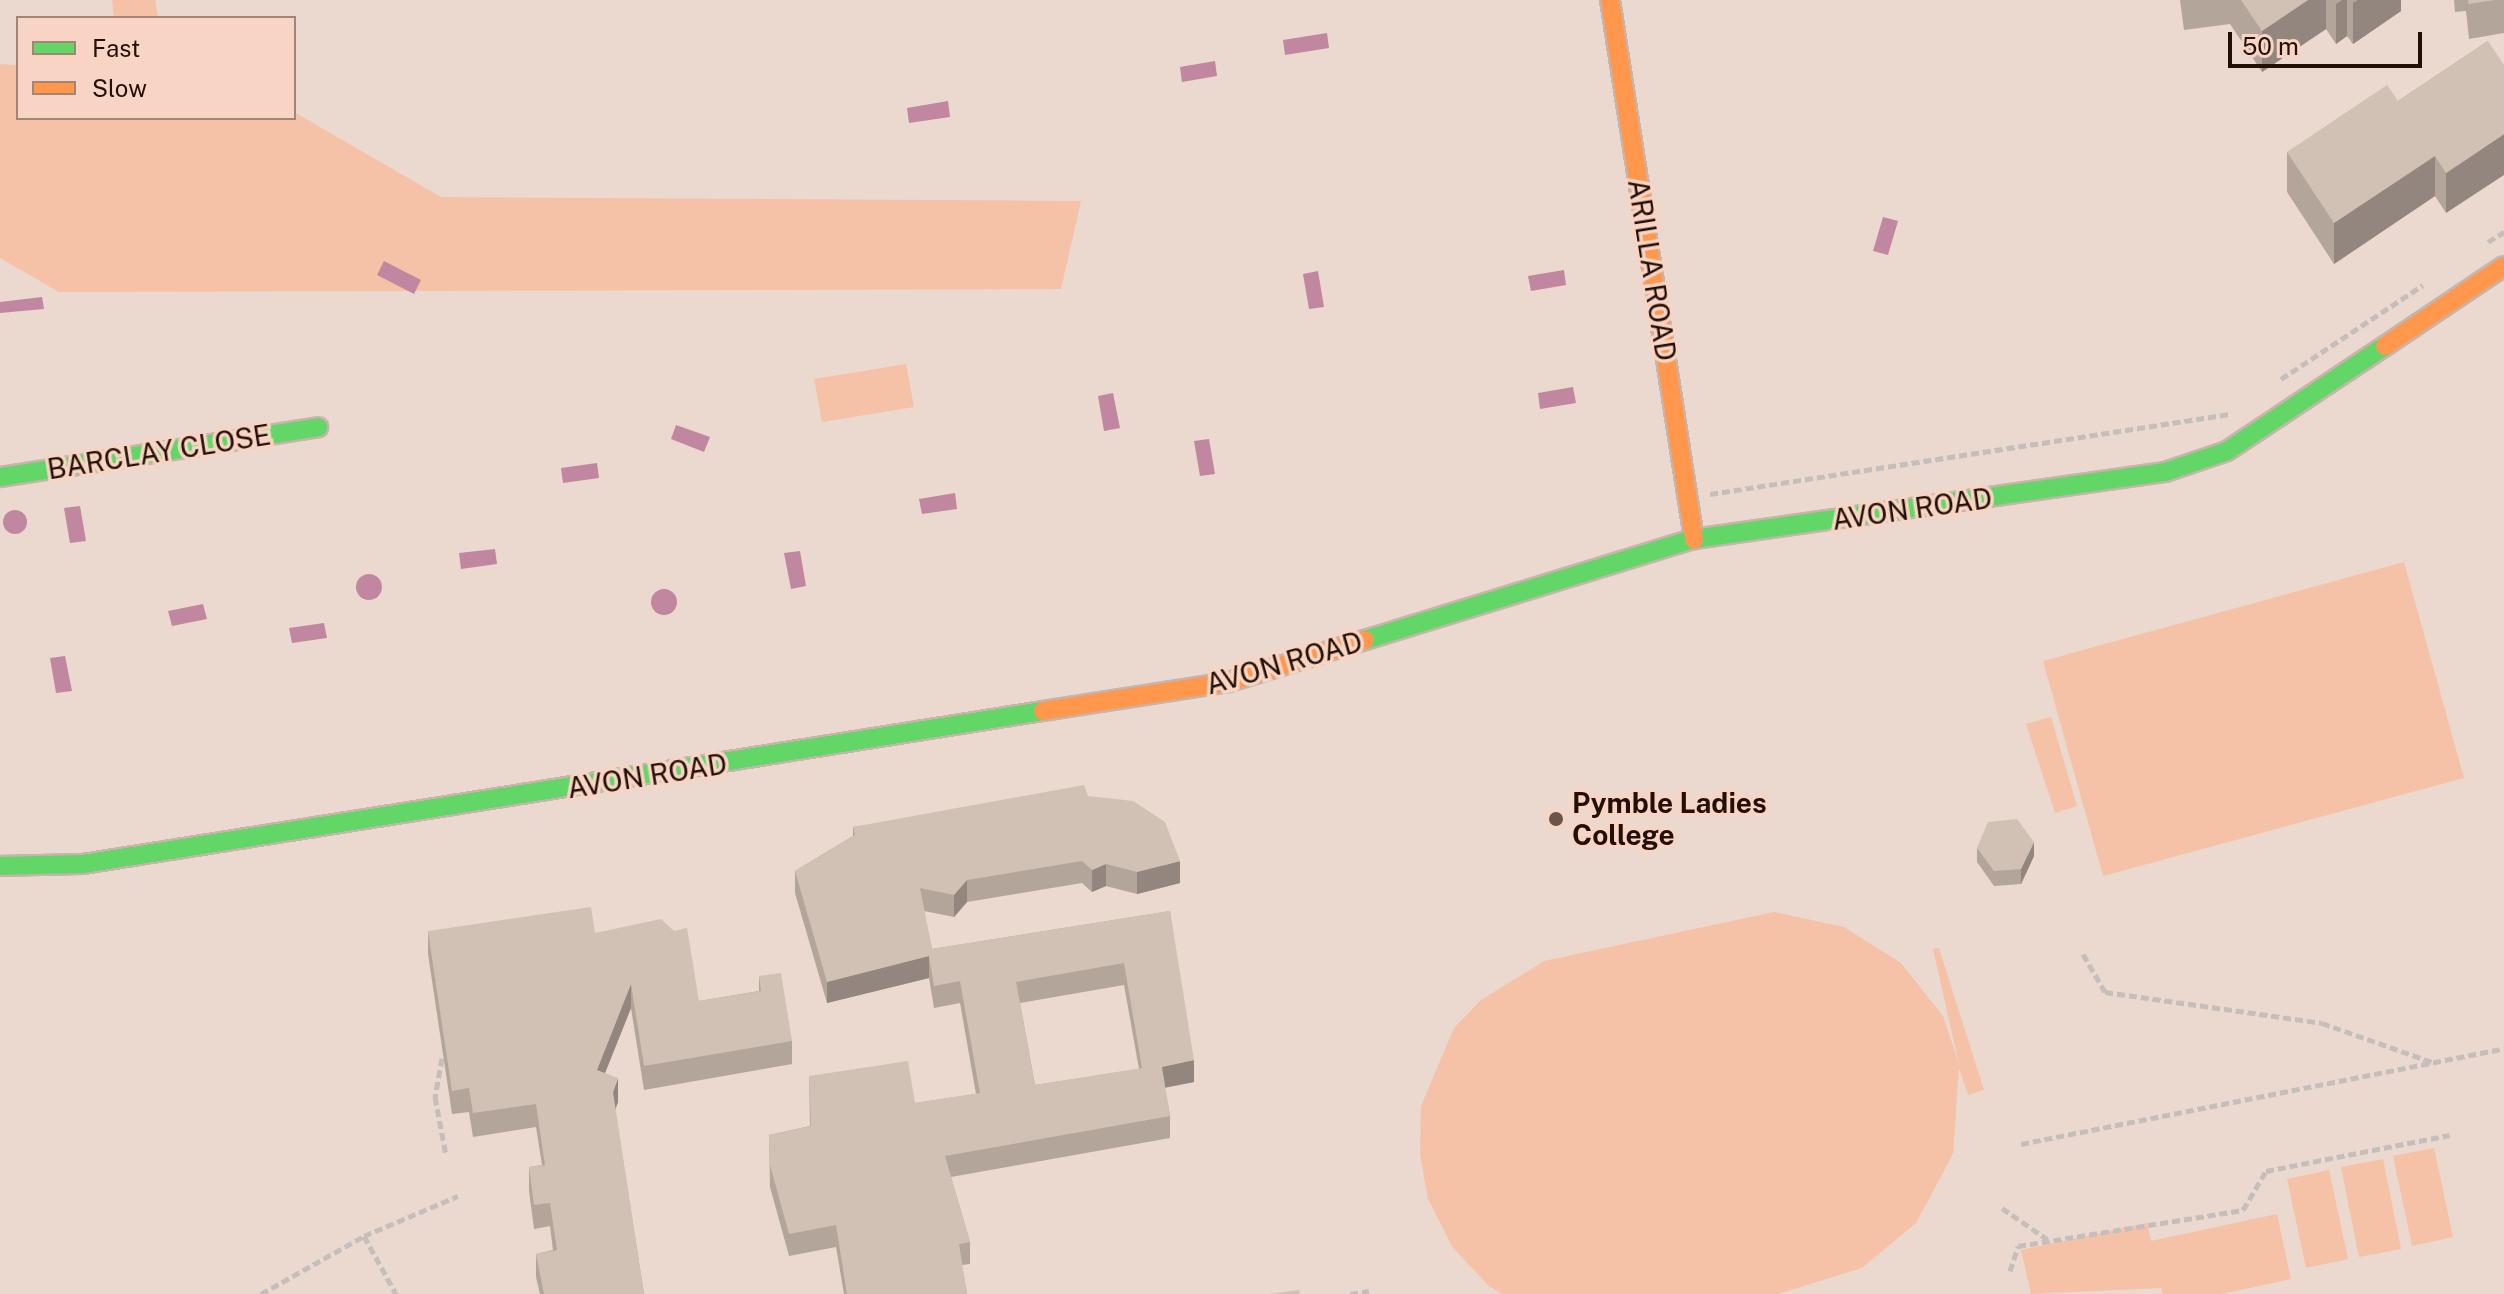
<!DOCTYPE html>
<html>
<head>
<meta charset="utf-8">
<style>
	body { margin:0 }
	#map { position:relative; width:2504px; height:1294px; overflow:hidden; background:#ebd8cf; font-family:"Public Sans",sans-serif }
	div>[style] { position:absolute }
	.green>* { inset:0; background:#f5c2a8 }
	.water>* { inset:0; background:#c187a0 }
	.round { border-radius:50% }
	.path>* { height:5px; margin-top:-2.5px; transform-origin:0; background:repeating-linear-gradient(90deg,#c6beba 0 8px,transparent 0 12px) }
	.roads { filter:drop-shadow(2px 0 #c7b4ab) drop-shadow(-2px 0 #c7b4ab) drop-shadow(0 2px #c7b4ab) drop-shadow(0 -2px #c7b4ab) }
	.fast>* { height:18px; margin:-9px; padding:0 9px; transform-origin:9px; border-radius:9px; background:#63d668 }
	.slow>* { height:18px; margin:-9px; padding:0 9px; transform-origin:9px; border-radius:9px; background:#ff974d }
	.wall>* { inset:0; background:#b4a59b }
	.shaded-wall>* { inset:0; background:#92867e }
	.building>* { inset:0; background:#d1c0b4 }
	.dots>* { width:22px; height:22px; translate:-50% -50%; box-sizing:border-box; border:4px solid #f7d4c3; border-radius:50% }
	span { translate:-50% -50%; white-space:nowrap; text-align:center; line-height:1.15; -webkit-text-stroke:7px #f7d4c3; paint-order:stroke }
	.street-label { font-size:28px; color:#230f05 }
	.poi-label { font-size:28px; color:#230f05; font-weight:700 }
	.left { translate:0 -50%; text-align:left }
	.legend { position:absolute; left:16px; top:16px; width:280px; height:104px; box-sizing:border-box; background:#f7d4c3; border:2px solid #a28577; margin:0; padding:10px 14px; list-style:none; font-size:24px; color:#230f05 }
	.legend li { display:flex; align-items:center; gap:16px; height:40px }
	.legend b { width:40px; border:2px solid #a28577 }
	.scale { position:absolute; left:2228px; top:32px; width:194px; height:36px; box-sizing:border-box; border:4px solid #230f05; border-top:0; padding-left:10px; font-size:24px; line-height:28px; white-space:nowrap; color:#230f05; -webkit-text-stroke:6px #f7d4c3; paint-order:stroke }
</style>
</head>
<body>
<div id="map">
	<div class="green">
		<i style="clip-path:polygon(112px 0,155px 0,158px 18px,114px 18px)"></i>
		<i style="clip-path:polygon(0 64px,18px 65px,18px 118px,294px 118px,294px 112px,441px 197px,1081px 201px,1061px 289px,59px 292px,0 258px)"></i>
		<i style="clip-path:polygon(906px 364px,914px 407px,822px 422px,814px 379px)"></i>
		<i style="clip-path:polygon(2404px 562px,2464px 778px,2103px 876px,2043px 661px)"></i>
		<i style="clip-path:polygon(2051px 717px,2077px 806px,2055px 813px,2026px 724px)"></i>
		<i style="clip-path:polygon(1774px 912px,1844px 927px,1901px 963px,1943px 1016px,1959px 1064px,1933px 949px,1939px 948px,1984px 1090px,1968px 1095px,1959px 1068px,1953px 1154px,1916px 1223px,1862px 1268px,1778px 1294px,1502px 1294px,1489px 1286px,1453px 1248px,1428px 1199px,1420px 1154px,1421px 1106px,1454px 1028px,1481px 1000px,1544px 961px)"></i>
		<i style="clip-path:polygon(2434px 1148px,2453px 1237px,2412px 1246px,2393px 1156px)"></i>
		<i style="clip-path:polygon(2383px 1159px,2401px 1249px,2359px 1257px,2341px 1167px)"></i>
		<i style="clip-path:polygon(2329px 1170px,2348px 1259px,2306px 1268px,2287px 1179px)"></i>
		<i style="clip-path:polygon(2277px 1214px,2291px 1279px,2222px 1294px,2163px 1294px,2161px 1288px,2031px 1294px,2021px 1250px,2147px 1223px,2151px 1241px)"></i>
	</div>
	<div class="water">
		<i style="clip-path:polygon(1327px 33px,1329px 48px,1285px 55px,1283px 40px)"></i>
		<i style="clip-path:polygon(1215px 61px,1217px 76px,1182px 82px,1180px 67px)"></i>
		<i style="clip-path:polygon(948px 101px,950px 117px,909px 123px,907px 108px)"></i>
		<i style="clip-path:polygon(1883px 217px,1898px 221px,1888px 255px,1873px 251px)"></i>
		<i style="clip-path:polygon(384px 261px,421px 280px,414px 294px,377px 275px)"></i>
		<i style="clip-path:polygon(1564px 270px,1566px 285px,1531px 291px,1528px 276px)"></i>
		<i style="clip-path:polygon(1318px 271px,1324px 307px,1309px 309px,1303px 274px)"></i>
		<i style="clip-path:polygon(42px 297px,44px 309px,0 313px,0 302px)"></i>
		<i style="clip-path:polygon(1573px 387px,1576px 403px,1540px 409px,1538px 393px)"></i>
		<i style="clip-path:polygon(1113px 393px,1120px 428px,1104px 431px,1098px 396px)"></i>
		<i style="clip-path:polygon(676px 425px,710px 437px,704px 452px,671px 439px)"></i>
		<i style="clip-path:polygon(1209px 439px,1215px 474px,1200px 476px,1194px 441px)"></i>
		<i style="clip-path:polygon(597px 463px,599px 478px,563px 483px,561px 468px)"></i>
		<i style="clip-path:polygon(955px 493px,957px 509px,922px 514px,919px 499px)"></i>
		<i style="clip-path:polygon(80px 506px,86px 541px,70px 543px,64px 508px)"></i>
		<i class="round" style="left:3px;top:510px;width:24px;height:24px"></i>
		<i style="clip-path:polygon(495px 549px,497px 564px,461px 569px,459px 553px)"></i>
		<i style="clip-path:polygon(800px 551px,806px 586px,791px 589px,784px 553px)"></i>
		<i class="round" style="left:356px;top:574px;width:26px;height:26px"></i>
		<i class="round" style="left:651px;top:589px;width:26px;height:26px"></i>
		<i style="clip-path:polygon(203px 604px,207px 619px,172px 626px,168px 611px)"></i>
		<i style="clip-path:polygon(324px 623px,327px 638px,292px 643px,289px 628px)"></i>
		<i style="clip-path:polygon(65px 656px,72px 691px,56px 693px,50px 658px)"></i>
	</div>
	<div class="path">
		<i style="left:2488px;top:242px;width:19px;rotate:-32deg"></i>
		<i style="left:2281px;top:379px;width:170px;rotate:-33.5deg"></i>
		<i style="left:1710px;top:494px;width:526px;rotate:-8.75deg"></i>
		<i style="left:2083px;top:954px;width:44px;rotate:59.9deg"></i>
		<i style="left:2105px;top:992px;width:219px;rotate:8.1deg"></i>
		<i style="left:2322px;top:1023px;width:117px;rotate:19.5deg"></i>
		<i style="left:442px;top:1058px;width:40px;rotate:100deg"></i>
		<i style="left:435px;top:1097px;width:59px;rotate:79.3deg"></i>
		<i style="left:2021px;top:1144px;width:492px;rotate:-11.2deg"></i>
		<i style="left:2002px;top:1208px;width:55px;rotate:34.6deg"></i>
		<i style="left:364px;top:1236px;width:66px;rotate:61.1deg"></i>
		<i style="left:2010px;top:1271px;width:26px;rotate:-72deg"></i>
		<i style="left:2018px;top:1246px;width:228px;rotate:-9.1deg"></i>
		<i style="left:2243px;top:1210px;width:45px;rotate:-59.5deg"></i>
		<i style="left:2266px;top:1171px;width:187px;rotate:-11.1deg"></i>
		<i style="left:261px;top:1294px;width:118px;rotate:-29.4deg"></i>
		<i style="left:364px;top:1236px;width:102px;rotate:-23.1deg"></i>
		<i style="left:1350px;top:1294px;width:19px;rotate:-9deg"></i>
	</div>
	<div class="roads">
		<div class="fast">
			<i style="left:0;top:477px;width:322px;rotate:-8.9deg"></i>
			<i style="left:1365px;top:640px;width:344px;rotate:-17.1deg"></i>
			<i style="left:1694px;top:539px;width:476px;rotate:-8.1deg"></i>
			<i style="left:2165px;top:472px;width:65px;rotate:-18.7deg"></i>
			<i style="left:2227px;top:451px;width:190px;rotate:-33.6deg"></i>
			<i style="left:0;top:866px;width:83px;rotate:-1.4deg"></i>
			<i style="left:83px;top:864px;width:972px;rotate:-9.06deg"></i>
		</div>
		<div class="slow">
			<i style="left:1610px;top:0;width:546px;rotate:81.14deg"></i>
			<i style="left:2385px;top:346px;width:143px;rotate:-33.9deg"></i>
			<i style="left:1043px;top:711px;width:188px;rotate:-8.9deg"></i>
			<i style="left:1229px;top:682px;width:142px;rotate:-17.2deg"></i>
		</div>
	</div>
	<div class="wall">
		<i style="clip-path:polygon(2180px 0,2401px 0,2401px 11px,2353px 44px,2347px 36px,2336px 44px,2326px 29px,2262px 72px,2230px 24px,2184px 30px)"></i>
		<i style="clip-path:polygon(2454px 0,2504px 0,2504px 33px,2469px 39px,2466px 11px,2455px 12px)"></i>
		<i style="clip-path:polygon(2488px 41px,2446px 213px,2435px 196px,2334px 264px,2287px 192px,2287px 152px,2398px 101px)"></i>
		<i style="clip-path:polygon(evenodd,1088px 796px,1180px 883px,1137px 894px,1106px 886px,1092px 892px,1082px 883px,967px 902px,954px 917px,924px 911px,932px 949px,1170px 911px,1194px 1082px,1165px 1088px,1170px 1116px,1170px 1138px,951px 1177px,970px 1242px,970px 1264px,962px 1265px,967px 1294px,844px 1294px,836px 1247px,789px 1256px,770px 1187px,769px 1135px,810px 1126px,809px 1076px,915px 1103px,976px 1094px,960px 1003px,934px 1008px,929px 978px,827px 1003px,795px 893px,795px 871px,853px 836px,853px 827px,1088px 796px,1124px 985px,1139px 1069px,1035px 1085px,1020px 1003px,1124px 985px)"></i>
		<i style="clip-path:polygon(1977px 848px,2034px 856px,2021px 884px,1994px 886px,1977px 862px)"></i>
		<i style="clip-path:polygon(428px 931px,595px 933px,674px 931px,699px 1001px,759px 991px,759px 976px,792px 1041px,792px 1064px,644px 1090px,631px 1008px,605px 1073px,618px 1102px,615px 1109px,644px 1294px,540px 1294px,536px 1277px,536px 1254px,553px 1250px,550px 1226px,534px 1229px,529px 1191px,529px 1167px,542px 1165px,536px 1127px,473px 1137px,469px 1112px,452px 1114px,428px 954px)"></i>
	</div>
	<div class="shaded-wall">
		<i style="clip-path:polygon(2308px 0,2326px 0,2326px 29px,2262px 72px,2262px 31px)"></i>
		<i style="clip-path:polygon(2342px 0,2347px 0,2347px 36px,2336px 44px,2336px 4px)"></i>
		<i style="clip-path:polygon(2358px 0,2401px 0,2401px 11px,2353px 44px,2353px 3px)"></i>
		<i style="clip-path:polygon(2504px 134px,2504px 175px,2446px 213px,2446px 173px)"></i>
		<i style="clip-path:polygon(2435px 156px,2435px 196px,2334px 264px,2334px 223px)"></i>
		<i style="clip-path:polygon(2034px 842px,2034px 856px,2021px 884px,2021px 869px)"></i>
		<i style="clip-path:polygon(1180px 861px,1180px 883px,1137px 894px,1137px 872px)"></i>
		<i style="clip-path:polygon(1106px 864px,1106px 886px,1092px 892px,1092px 870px)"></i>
		<i style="clip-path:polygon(967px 880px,967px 902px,954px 917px,954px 895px)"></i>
		<i style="clip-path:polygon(929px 956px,929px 978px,827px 1003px,827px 982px)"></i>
		<i style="clip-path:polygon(631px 984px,631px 1008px,597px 1093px,597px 1070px)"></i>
		<i style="clip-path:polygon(1194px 1060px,1194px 1082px,1162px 1088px,1162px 1067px)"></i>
		<i style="clip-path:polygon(618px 1078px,618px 1102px,613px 1116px,613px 1092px)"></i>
	</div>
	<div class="building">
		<i style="clip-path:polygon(2241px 0,2308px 0,2262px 31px)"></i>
		<i style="clip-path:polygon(2468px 0,2495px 0,2469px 4px)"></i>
		<i style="clip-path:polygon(2488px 41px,2504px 65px,2504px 134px,2446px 173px,2435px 156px,2334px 223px,2287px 152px,2387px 85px,2398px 101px)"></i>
		<i style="clip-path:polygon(evenodd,1084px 785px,1088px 796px,1133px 801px,1165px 822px,1180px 861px,1137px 872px,1106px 864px,1092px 870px,1082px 861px,967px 880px,954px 895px,920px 888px,932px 949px,1170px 911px,1194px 1060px,1162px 1067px,1170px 1116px,945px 1156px,970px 1242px,959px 1244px,967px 1294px,847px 1294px,836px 1225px,789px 1234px,770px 1165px,769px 1135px,811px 1126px,809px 1076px,908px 1061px,915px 1103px,980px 1093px,960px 981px,934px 986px,929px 956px,827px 982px,795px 871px,855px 835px,853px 827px,1084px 785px,1124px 963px,1142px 1068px,1035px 1085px,1016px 982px,1124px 963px)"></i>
		<i style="clip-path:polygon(2017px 819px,2034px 842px,2021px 869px,1994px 871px,1977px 848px,1988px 822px)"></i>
		<i style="clip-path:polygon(591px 907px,595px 933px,661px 919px,674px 931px,687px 928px,699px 1001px,761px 991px,759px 976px,781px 973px,792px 1041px,644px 1066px,631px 984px,597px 1070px,618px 1078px,613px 1092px,644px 1294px,544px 1294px,536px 1254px,557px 1250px,550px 1203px,534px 1205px,529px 1167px,545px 1165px,536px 1104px,473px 1113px,469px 1088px,452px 1091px,428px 931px)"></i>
		<i style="clip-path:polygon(1299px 1290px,1300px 1294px,1270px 1294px)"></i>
	</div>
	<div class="dots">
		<i style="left:1556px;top:819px;background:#69554c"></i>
	</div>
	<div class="street-label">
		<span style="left:1652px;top:270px;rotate:81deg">ARILLA ROAD</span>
		<span style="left:159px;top:452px;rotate:-9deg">BARCLAY CLOSE</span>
		<span style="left:1912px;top:509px;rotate:-8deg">AVON ROAD</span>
		<span style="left:1284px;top:663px;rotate:-16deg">AVON ROAD</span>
		<span style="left:647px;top:776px;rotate:-9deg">AVON ROAD</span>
	</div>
	<div class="poi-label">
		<span class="left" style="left:1572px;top:819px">Pymble Ladies<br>College</span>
	</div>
	<ul class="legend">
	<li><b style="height:10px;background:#63d668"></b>Fast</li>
	<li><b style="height:10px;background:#ff974d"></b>Slow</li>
	</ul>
	<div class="scale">50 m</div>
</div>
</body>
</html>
